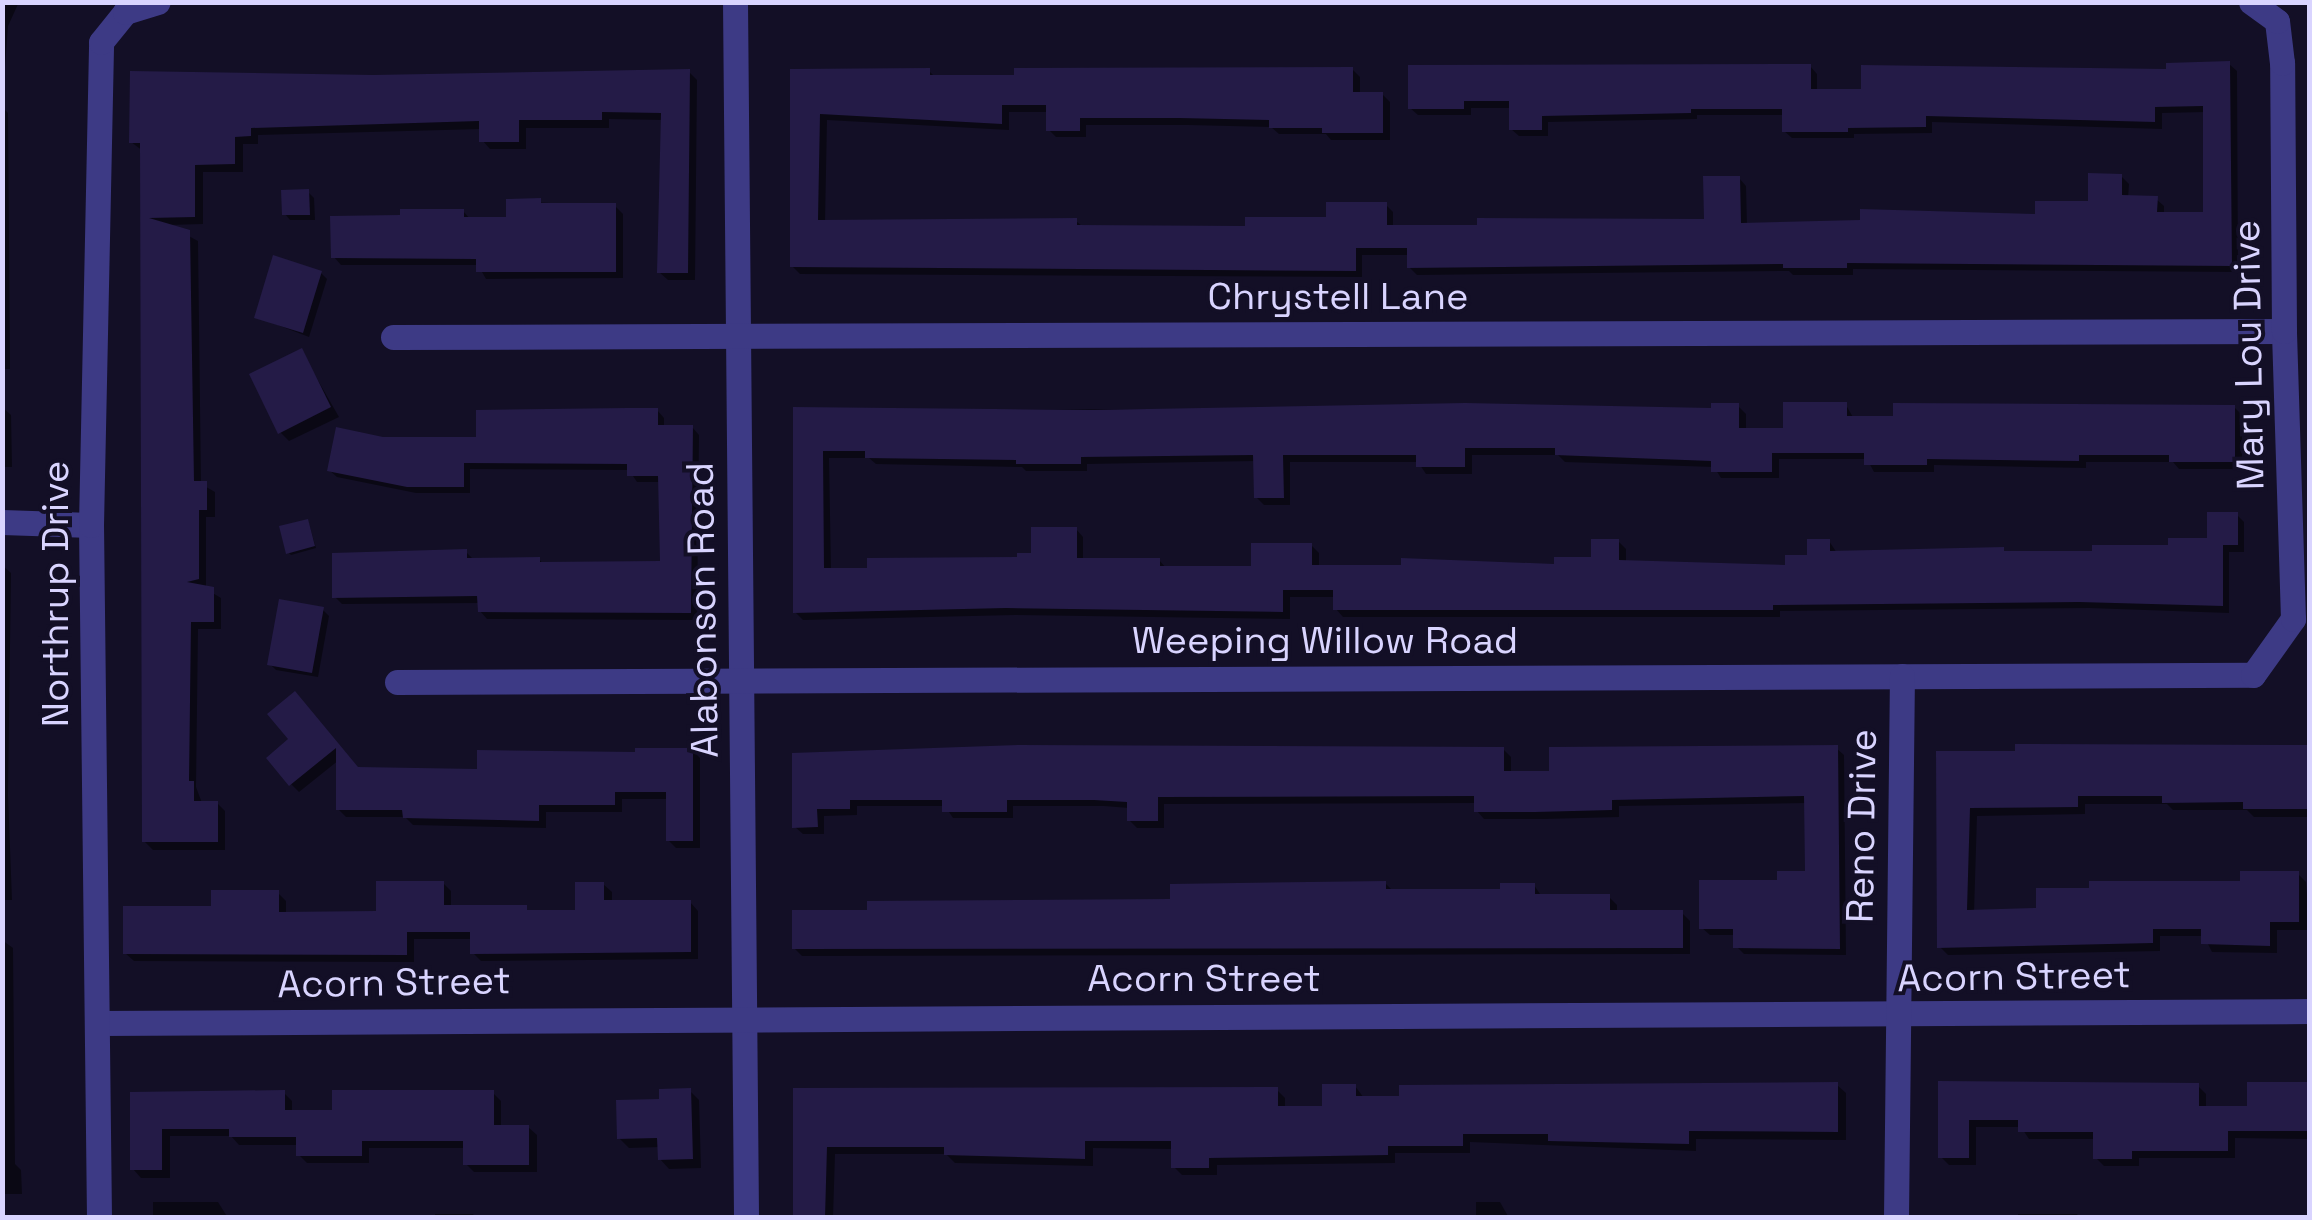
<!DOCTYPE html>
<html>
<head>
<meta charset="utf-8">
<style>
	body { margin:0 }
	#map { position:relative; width:2312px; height:1220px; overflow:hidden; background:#130f26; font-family:"Space Grotesk",sans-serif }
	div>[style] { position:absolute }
	.shadow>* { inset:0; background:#0007 }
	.building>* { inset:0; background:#241b47 }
	.minor>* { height:25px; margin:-12.5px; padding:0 12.5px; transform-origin:12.5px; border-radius:12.5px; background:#3d3a85 }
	span { translate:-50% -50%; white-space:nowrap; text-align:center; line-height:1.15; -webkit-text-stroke:8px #130f26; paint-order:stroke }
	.street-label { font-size:38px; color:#d9d4ff }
	.frame { position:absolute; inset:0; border:5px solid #d9d4ff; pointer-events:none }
</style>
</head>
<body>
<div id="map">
	<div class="shadow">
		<i style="clip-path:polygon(2px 2px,19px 2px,8px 26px,2px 107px)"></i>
		<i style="clip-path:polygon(2229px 64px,2237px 71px,2238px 272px,1853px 269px,1853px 275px,1793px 275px,1789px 271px,1417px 275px,1409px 267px,1409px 255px,1362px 255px,1362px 277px,800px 274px,792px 266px,793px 72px,929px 71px,935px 77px,1352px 69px,1360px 77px,1360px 94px,1382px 94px,1390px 102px,1390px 140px,1331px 140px,1326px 134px,1279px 134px,1271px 127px,1188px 125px,1086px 125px,1086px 137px,1056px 137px,1049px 130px,1049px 112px,1009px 112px,1009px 130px,827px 120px,825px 223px,1076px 221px,1083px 227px,1248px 228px,1328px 220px,1386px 205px,1393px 212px,1393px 227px,1707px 222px,1739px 178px,1746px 186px,1747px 226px,2038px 216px,2090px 204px,2121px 176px,2129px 184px,2128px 198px,2156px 199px,2164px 206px,2164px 214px,2205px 214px,2206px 112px,2162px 113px,2162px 129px,1932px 122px,1932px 133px,1854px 134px,1854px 138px,1792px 138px,1784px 131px,1784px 115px,1697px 115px,1697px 119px,1548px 122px,1548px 136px,1519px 136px,1511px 129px,1511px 108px,1471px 108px,1471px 115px,1418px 115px,1410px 108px,1410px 68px,1810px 66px,1817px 74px,1817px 92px,2169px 72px)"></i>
		<i style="clip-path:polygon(689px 72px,697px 80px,695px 280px,668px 280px,659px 272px,663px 120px,609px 119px,609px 128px,526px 128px,526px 149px,490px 149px,482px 140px,482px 129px,258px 135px,258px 144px,243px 144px,243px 172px,203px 172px,203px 224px,168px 225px,198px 241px,201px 484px,215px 492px,215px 517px,206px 517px,206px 589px,221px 598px,221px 629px,198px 629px,196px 787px,202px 803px,217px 803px,225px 811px,225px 850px,153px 850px,144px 841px,143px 151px,131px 142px,373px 77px)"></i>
		<i style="clip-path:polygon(2px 107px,8px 113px,10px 369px,2px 369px)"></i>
		<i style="clip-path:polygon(308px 192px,314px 198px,315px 220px,290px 220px,285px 214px)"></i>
		<i style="clip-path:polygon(508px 201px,615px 206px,623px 214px,623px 278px,486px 279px,478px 265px,341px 265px,334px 257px,402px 217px,463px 211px,471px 220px,508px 219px)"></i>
		<i style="clip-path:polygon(321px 273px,327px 279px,309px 337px,257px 317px)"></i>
		<i style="clip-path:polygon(301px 351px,339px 417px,289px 441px,280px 432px)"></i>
		<i style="clip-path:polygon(1846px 405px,1854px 419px,2234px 407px,2242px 415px,2242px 469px,2179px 469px,2173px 462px,2086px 462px,2086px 468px,1934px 465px,1934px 472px,1874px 472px,1867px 459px,1779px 459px,1779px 478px,1721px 478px,1714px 467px,1565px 462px,1558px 455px,1472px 455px,1472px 474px,1426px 474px,1418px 462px,1290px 462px,1290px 505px,1264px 505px,1256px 497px,1256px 461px,1087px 464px,1087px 471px,1026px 471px,1022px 467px,876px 464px,869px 458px,829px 458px,831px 570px,1020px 560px,1076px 529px,1083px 537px,1083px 560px,1159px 560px,1167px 569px,1253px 569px,1311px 545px,1319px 553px,1319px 568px,1556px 567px,1594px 560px,1618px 541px,1626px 549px,1626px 563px,1787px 568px,1829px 541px,1837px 553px,2095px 554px,2170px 548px,2209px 540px,2237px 515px,2244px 522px,2244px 552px,2229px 552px,2229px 613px,2089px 608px,1780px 611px,1780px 617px,1343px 617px,1336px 609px,1336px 597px,1290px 597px,1290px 619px,1015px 615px,803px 620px,795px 612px,795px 409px,1714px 410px,1738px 406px,1746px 414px,1746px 431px,1785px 431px)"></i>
		<i style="clip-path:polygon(2px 407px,11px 415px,12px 467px,2px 467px)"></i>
		<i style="clip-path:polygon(657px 410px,664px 418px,664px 427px,692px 427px,699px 435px,697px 620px,487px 619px,480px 611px,480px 603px,342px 604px,335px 597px,466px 552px,474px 560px,539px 559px,544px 565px,662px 564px,661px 482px,637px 482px,629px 470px,470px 469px,470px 493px,416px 493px,337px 477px,329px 470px,383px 439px,479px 439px)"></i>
		<i style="clip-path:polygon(309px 524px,316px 548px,291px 555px,289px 553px)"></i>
		<i style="clip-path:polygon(2px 565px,11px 573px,8px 795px,12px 900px,2px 900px)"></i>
		<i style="clip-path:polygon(323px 610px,329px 616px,318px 677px,276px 670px,270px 664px)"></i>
		<i style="clip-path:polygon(295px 695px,358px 770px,479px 771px,692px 750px,700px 758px,700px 848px,676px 848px,668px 840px,668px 799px,622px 799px,622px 812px,546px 812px,546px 828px,413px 825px,405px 817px,346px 817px,338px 809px,339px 760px,299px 792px,291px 784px)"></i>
		<i style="clip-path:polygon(1836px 748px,1844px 755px,1846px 955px,1744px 954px,1736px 946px,1736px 935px,1710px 935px,1702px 928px,1780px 882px,1807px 874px,1807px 803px,1619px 806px,1619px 817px,1544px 819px,1484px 819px,1477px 811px,1477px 803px,1164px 804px,1164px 828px,1137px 828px,1129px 820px,1129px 808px,1104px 806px,1013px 806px,1013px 818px,953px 818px,945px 806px,857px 806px,857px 815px,824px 816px,824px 834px,803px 834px,795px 827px,794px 756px,1503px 749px,1511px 757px,1511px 773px,1552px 773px)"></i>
		<i style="clip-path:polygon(2310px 748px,2310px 817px,2254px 817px,2247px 810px,2173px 810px,2167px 804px,2085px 804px,2085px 814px,1977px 816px,1974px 913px,2039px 911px,2298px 874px,2306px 882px,2310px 930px,2277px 930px,2277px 953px,2212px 952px,2204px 936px,2160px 936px,2160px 951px,1948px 955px,1939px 946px,1938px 753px)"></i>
		<i style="clip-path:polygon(443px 883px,451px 891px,451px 907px,577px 913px,603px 884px,612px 892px,612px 902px,690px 902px,698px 911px,698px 959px,481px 961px,473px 953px,473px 939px,414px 939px,414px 962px,134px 961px,125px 953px,213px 909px,278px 893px,286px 901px,286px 914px,379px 913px)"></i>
		<i style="clip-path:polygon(1385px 883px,1393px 891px,1503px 891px,1534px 885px,1542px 897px,1609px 897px,1617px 905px,1617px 913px,1682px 913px,1690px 921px,1690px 954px,802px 956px,794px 948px,870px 912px,1172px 901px)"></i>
		<i style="clip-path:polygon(2px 940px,13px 948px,15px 1164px,21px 1170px,22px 1194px,2px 1194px)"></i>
		<i style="clip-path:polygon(1941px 1083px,2198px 1086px,2206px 1094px,2206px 1109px,2250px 1109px,2310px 1085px,2310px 1139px,2235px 1138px,2235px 1158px,2139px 1158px,2139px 1166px,2104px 1166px,2096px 1158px,2096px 1139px,2029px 1139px,2021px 1127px,1976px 1127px,1976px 1165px,1949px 1165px,1941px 1157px)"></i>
		<i style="clip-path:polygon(1837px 1085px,1846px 1093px,1846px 1140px,1696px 1139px,1696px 1151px,1470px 1142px,1470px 1153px,1395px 1153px,1395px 1163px,1217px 1165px,1217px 1175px,1182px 1175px,1174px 1167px,1174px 1149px,1093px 1148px,1093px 1166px,955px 1163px,946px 1154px,835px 1154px,833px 1218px,795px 1218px,795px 1091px,1277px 1090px,1285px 1098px,1285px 1108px,1324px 1108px,1355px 1086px,1364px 1098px)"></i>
		<i style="clip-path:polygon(690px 1091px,699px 1100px,701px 1168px,669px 1169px,660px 1159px,660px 1147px,629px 1148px,619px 1138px,662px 1102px)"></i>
		<i style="clip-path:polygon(284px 1093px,292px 1101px,292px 1112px,335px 1112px,493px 1093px,501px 1101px,501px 1127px,528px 1127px,537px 1135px,537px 1172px,474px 1172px,466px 1164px,466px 1148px,369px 1148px,369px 1163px,307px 1163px,299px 1155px,299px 1145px,239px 1145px,231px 1136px,170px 1136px,170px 1178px,141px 1178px,133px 1169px,133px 1094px)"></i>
		<i style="clip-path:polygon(153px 1202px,218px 1202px,228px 1218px,153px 1218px)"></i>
		<i style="clip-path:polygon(1476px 1202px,1500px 1202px,1509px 1218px,1476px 1218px)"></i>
		<i style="clip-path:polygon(435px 1214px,473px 1214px,476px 1218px,435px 1218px)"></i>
		<i style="clip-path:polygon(2018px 1214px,2077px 1214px,2080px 1218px,2018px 1218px)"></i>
	</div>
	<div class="building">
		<i style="clip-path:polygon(2230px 61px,2232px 266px,1847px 263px,1847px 268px,1783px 268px,1783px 264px,1407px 268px,1407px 248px,1356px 248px,1356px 271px,790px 267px,790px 69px,930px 68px,930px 75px,1014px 75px,1014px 68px,1353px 67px,1353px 92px,1383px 92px,1383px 133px,1322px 133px,1322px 128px,1269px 128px,1269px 120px,1179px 118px,1080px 118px,1080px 131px,1046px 131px,1046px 105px,1002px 105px,1002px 124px,820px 114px,818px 220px,1077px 218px,1077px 225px,1245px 226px,1245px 217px,1326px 217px,1326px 202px,1387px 202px,1387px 225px,1477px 225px,1477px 218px,1704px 219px,1703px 176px,1740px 176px,1741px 223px,1860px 220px,1860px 209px,2035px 214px,2035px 201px,2088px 201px,2088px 173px,2122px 174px,2122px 195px,2158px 196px,2157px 212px,2203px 212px,2203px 106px,2155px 107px,2155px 122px,1926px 116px,1926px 127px,1848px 128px,1848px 132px,1782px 132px,1782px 109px,1691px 109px,1691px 113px,1542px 116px,1542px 130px,1509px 130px,1509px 101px,1464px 101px,1464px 109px,1408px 109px,1408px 65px,1811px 64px,1811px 89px,1861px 89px,1861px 65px,2166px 69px,2166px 63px)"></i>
		<i style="clip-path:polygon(690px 69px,688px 273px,657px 273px,661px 113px,602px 112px,602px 120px,519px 120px,519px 142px,479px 142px,479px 121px,251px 128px,251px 136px,235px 137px,235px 164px,195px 165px,195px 217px,149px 218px,190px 230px,194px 481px,207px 481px,207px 510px,199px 510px,199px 579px,187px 582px,214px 587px,214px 622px,191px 622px,189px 781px,194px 781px,194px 801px,218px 801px,218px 842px,142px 842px,140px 143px,129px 143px,130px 71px,373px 75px)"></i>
		<i style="clip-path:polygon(309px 189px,310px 215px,282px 215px,281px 190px)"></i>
		<i style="clip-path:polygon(541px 198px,541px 203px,616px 203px,616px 272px,476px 272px,476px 259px,331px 258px,330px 216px,400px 215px,400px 209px,464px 209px,464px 217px,506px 217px,506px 199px)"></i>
		<i style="clip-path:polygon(273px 255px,322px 271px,303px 333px,254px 318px)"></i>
		<i style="clip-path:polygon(302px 348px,331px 407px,278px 434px,249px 374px)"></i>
		<i style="clip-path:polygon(1783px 402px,1847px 402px,1847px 416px,1893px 416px,1893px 403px,2235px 405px,2235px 462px,2169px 462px,2169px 455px,2079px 455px,2079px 461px,1927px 459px,1927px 465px,1864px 465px,1864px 453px,1772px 453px,1772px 472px,1711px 472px,1711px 461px,1555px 455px,1555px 448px,1465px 448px,1465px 467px,1416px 467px,1416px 455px,1283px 455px,1284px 498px,1254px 498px,1253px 455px,1081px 457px,1081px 464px,1016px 464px,1016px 460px,865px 458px,865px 451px,823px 451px,824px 568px,867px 568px,867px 558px,1017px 557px,1017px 553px,1031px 553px,1031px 527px,1077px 527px,1077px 558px,1160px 558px,1160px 566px,1251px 566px,1251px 543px,1312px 543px,1312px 565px,1401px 565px,1401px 558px,1554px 564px,1554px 557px,1591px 557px,1591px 539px,1619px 539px,1619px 560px,1785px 565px,1785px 555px,1807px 555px,1807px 539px,1830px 539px,1830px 551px,2004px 547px,2004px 551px,2092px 551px,2092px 545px,2168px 545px,2168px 538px,2207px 538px,2207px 512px,2238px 512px,2238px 545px,2223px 545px,2223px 606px,2079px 602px,1773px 605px,1773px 610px,1333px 610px,1333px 590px,1283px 590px,1283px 612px,1006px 608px,793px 613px,793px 407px,1093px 410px,1465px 403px,1711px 408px,1711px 403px,1739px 403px,1739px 428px,1783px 428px)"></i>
		<i style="clip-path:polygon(627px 408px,658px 408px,658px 425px,693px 425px,691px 613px,478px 612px,477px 596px,332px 598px,332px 553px,467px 549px,467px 558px,540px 557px,540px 562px,660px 561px,658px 476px,627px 476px,627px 464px,464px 463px,464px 487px,407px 487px,327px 471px,336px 427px,383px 437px,476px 437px,476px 410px)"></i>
		<i style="clip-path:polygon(308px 519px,315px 546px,286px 554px,279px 526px)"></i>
		<i style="clip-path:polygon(279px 599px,324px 607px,312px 673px,267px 665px)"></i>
		<i style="clip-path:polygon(295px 691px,358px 767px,477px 769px,477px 750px,635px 752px,635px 748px,693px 748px,693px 841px,666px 841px,666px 792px,615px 792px,615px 805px,539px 805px,539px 821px,403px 818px,402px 810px,336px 810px,336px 748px,289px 786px,266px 758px,288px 739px,267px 714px)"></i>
		<i style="clip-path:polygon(2015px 744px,2310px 745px,2310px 809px,2243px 809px,2243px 802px,2162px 803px,2162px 796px,2078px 796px,2078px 807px,1970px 808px,1967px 910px,2036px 908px,2036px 888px,2089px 888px,2089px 881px,2240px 881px,2240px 871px,2299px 871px,2299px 922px,2270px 922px,2270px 946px,2201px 944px,2201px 929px,2153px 929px,2153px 943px,1937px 948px,1936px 751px,2015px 751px)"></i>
		<i style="clip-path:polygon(1019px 745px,1504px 747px,1504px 771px,1549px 771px,1549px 747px,1838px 745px,1840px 949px,1733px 948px,1733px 929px,1699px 929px,1699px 880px,1777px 880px,1777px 871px,1805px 871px,1804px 796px,1612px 800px,1612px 810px,1535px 812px,1474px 812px,1474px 796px,1158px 797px,1158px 821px,1127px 821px,1127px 802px,1094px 800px,1007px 800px,1007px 812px,942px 812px,942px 800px,850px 800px,850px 809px,817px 809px,818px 827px,792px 828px,792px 753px)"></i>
		<i style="clip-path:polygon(376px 881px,444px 881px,444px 905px,527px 905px,527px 910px,575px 910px,575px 882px,604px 882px,604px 900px,691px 900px,691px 952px,470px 954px,470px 932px,407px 932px,407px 955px,123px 954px,123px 906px,211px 906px,211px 890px,279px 890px,279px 912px,376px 911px)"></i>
		<i style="clip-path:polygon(1386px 881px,1386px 889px,1500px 889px,1500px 883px,1535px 883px,1535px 894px,1610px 894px,1610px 910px,1683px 910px,1683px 948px,792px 949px,792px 910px,867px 910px,867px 901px,1170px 899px,1170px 884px)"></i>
		<i style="clip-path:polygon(1938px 1081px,2199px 1083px,2199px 1106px,2247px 1106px,2247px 1082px,2310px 1082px,2310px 1131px,2228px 1131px,2228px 1151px,2132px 1151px,2132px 1159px,2093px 1159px,2093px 1132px,2018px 1132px,2018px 1120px,1969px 1120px,1969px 1158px,1938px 1158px)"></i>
		<i style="clip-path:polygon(1838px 1082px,1838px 1132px,1689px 1131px,1689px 1144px,1548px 1141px,1548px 1134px,1463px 1134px,1463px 1146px,1388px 1146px,1388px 1155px,1209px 1158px,1209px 1168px,1171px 1168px,1171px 1141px,1085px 1141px,1085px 1159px,944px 1155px,944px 1147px,827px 1147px,825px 1218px,793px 1218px,793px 1088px,1278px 1087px,1278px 1106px,1322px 1106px,1322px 1084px,1356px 1084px,1356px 1096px,1399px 1096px,1399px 1085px)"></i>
		<i style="clip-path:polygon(691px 1088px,693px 1159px,658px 1160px,657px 1138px,617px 1139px,616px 1100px,659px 1099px,659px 1089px)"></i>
		<i style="clip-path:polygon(285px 1090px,285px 1110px,332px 1110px,332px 1090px,494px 1090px,494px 1125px,529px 1125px,529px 1165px,463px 1165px,463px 1141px,362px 1141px,362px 1156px,296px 1156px,296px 1137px,229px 1137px,229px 1129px,162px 1129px,162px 1170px,130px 1170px,130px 1092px)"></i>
	</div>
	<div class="minor">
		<i style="left:735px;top:2px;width:1216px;rotate:89.48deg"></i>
		<i style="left:393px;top:337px;width:1891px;rotate:-0.18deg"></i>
		<i style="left:2px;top:522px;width:89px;rotate:1.9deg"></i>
		<i style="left:397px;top:682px;width:1856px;rotate:-0.22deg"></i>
		<i style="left:2253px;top:675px;width:69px;rotate:-54.5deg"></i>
		<i style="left:2293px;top:619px;width:288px;rotate:-91.8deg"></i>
		<i style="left:2284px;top:331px;width:268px;rotate:-90.4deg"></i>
		<i style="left:2282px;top:63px;width:42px;rotate:-96.8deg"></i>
		<i style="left:2277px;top:21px;width:32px;rotate:-144deg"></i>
		<i style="left:98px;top:1023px;width:2212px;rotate:-0.31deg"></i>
		<i style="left:99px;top:1218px;width:693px;rotate:-90.66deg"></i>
		<i style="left:91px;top:525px;width:483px;rotate:-88.8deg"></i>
		<i style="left:101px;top:42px;width:38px;rotate:-51deg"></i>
		<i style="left:125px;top:12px;width:34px;rotate:-17deg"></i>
		<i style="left:1896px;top:1218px;width:542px;rotate:-89.37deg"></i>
	</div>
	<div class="street-label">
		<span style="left:1338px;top:297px">Chrystell Lane</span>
		<span style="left:2249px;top:355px;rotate:-91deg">Mary Lou Drive</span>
		<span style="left:56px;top:594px;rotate:-90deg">Northrup Drive</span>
		<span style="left:703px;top:610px;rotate:-91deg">Alabonson Road</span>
		<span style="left:1325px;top:641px">Weeping Willow Road</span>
		<span style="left:1862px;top:826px;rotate:-89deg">Reno Drive</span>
		<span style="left:2014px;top:977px;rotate:-1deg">Acorn Street</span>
		<span style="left:1204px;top:979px">Acorn Street</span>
		<span style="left:394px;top:983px;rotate:-1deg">Acorn Street</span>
	</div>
	<div class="frame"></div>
</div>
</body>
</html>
